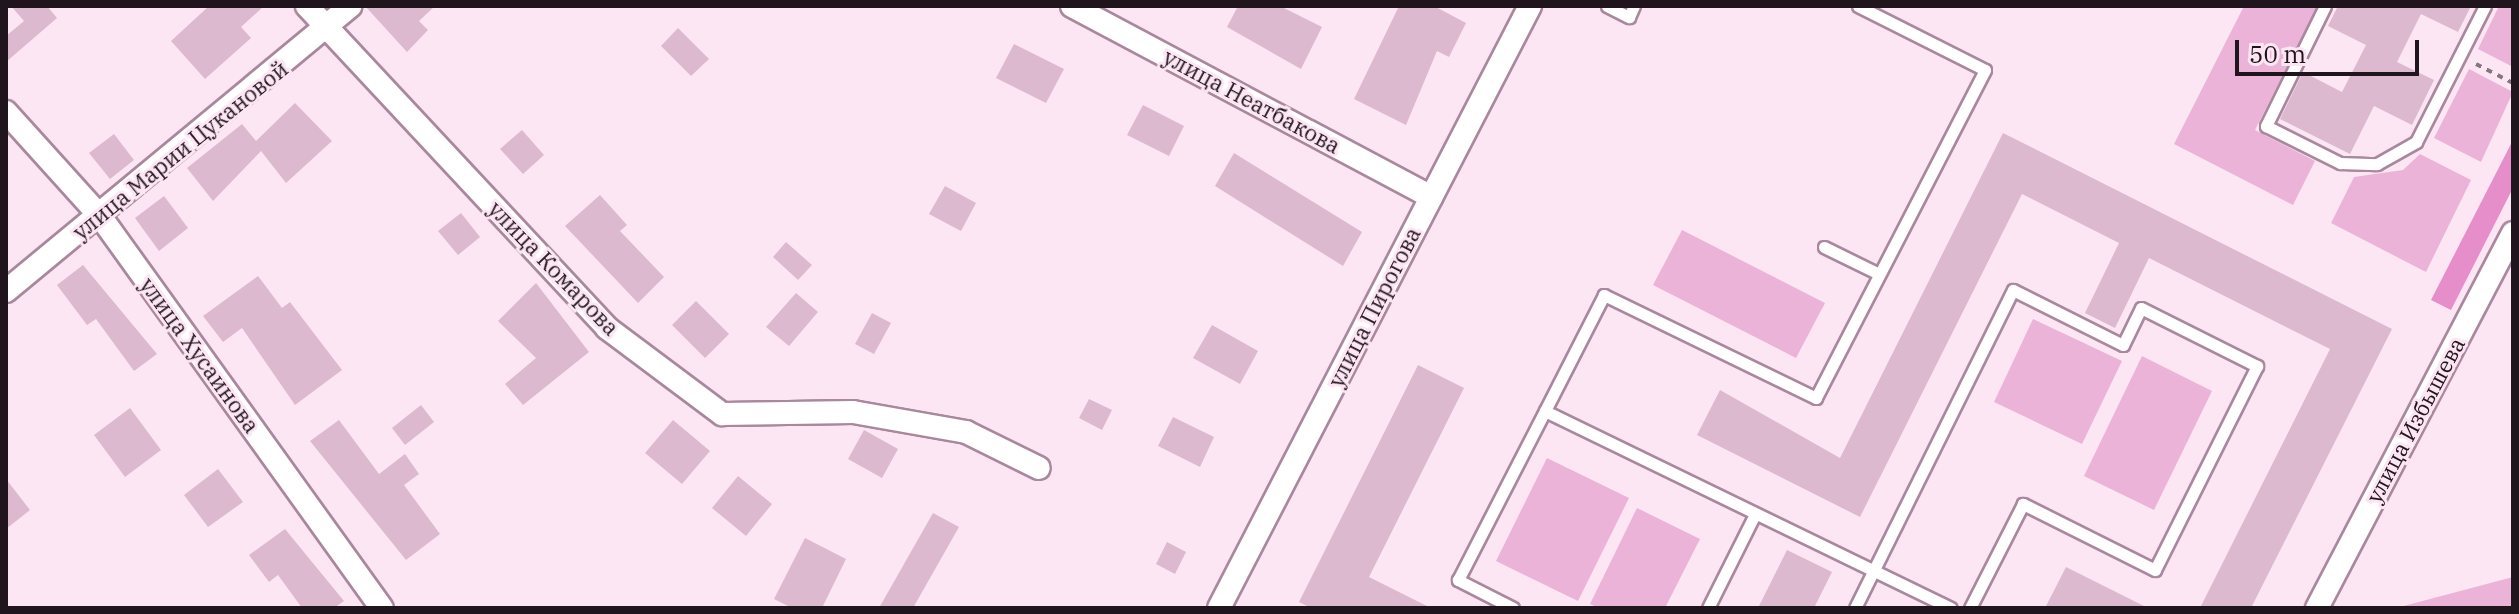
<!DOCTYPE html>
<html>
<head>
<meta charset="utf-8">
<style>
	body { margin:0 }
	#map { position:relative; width:2519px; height:614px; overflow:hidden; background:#fce6f4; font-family:"IBM Plex Serif",serif }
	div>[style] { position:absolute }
	.green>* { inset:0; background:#ecb3d8 }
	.forest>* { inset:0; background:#e58eca }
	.building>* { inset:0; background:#dcb9cf }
	.path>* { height:4px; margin-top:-2px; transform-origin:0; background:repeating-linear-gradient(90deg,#877681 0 6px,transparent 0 12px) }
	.roads { filter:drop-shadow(2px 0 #a9889e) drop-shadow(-2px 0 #a9889e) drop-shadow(0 2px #a9889e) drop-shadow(0 -2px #a9889e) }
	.service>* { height:11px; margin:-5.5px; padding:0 5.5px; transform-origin:5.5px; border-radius:5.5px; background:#fff }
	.minor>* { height:22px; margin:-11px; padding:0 11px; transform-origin:11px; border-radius:11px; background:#fff }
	span { translate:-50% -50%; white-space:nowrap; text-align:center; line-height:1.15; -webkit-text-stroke:6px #fce6f4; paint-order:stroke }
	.street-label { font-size:22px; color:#21151d }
	.frame { position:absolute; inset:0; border:8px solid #21151d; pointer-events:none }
	.scale { position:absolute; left:2235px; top:40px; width:184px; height:36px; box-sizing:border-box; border:4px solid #21151d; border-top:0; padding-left:10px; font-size:24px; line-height:28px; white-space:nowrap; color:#21151d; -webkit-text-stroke:6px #fce6f4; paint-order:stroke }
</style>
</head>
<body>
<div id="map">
	<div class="green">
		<i style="clip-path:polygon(2244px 6px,2318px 6px,2255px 130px,2315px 161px,2293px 205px,2174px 144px)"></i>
		<i style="clip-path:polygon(2499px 6px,2513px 6px,2513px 67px,2478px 49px)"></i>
		<i style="clip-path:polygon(2469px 69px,2513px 92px,2481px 162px,2434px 138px)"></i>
		<i style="clip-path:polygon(2420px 154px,2471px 180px,2426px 272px,2331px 223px,2354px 177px,2403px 170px)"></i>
		<i style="clip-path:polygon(1682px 230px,1825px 303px,1796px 358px,1653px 285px)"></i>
		<i style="clip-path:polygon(2033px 319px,2122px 361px,2082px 444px,1994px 402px)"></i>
		<i style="clip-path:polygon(2142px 356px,2212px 391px,2154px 510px,2084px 476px)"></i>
		<i style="clip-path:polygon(1547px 458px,1629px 498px,1578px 601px,1496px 561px)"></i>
		<i style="clip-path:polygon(1637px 508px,1700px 539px,1665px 608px,1599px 608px,1590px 604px)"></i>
		<i style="clip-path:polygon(2513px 577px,2513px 608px,2396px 608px)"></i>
	</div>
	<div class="forest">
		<i style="clip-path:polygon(2513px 140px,2513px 188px,2451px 310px,2431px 300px)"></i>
	</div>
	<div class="building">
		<i style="clip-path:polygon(11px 6px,47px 6px,57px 18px,6px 62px,6px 36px,24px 21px)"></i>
		<i style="clip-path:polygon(209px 6px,264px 6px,241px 27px,251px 38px,205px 79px,171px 41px)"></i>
		<i style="clip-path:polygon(365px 6px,435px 6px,419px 21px,428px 30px,407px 52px)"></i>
		<i style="clip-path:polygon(1238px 6px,1280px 6px,1322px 27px,1301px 69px,1227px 27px)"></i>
		<i style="clip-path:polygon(1399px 6px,1434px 6px,1466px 23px,1449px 57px,1437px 51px,1406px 125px,1354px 99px)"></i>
		<i style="clip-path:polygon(2338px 6px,2471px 6px,2458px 32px,2421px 14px,2397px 62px,2434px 80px,2412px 125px,2374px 106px,2350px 154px,2280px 119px,2303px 72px,2342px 92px,2366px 45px,2328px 26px)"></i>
		<i style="clip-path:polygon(678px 28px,709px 59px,691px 76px,661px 46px)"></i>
		<i style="clip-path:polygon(1014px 44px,1064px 69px,1046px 103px,996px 78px)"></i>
		<i style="clip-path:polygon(295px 103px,332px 141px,286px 183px,261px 151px,213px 201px,187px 168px,242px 124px,256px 141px)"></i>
		<i style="clip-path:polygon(1143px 105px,1184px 126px,1169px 156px,1127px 135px)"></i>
		<i style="clip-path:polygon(522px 130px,544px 155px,523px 174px,500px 149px)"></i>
		<i style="clip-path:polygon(2003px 133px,2392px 329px,2251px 608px,2200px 608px,2330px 349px,2149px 258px,2115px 328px,2085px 313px,2119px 243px,2022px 194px,1860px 517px,1697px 435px,1720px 390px,1840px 458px)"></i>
		<i style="clip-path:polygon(114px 134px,134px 160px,110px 179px,89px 153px)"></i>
		<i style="clip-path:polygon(1234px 153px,1362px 232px,1343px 266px,1215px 186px)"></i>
		<i style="clip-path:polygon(945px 186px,976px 203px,961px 231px,929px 214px)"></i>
		<i style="clip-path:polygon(600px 195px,627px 225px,620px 231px,664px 277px,638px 303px,565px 226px)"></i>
		<i style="clip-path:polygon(164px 196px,188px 228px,159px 251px,135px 218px)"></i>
		<i style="clip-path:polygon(461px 213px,480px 237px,458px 255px,438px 231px)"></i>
		<i style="clip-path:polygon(786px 242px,812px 265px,798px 280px,773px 257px)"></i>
		<i style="clip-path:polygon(83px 265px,157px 354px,134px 371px,96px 319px,87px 325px,57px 285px)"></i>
		<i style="clip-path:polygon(258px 276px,282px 308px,290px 302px,342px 370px,295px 405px,242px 328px,223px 342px,203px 316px)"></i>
		<i style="clip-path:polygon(536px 283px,589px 352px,523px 405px,505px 384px,536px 358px,498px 321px)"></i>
		<i style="clip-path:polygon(796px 293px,818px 312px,789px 346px,766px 327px)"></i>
		<i style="clip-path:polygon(696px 301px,729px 334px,705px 358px,672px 325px)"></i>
		<i style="clip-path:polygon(872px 313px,891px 323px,874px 354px,855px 344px)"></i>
		<i style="clip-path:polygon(1212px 325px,1258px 351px,1240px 384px,1193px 358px)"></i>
		<i style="clip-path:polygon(1418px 365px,1464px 388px,1369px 577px,1431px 608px,1311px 608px,1299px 602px)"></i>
		<i style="clip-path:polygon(1089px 399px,1112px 410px,1102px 430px,1079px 418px)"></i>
		<i style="clip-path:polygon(421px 405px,434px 422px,405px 445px,392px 428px)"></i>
		<i style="clip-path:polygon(130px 408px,161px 450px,125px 477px,94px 435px)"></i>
		<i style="clip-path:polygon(1173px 417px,1214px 437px,1200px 467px,1158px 446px)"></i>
		<i style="clip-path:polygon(339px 420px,379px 474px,405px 454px,419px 474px,404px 485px,440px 534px,406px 560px,310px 441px)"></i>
		<i style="clip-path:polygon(673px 420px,710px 451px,682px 484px,645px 453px)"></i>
		<i style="clip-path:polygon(864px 430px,898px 449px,882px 478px,848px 459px)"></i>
		<i style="clip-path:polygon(218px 469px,243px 502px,208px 527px,184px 495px)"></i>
		<i style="clip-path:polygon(738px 476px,772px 504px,746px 536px,712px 508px)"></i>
		<i style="clip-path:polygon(6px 479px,30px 510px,6px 529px)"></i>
		<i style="clip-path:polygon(933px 513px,959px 527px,913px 608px,879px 608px)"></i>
		<i style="clip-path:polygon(285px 529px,344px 601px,334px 608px,302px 608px,278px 575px,269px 582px,249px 555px)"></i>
		<i style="clip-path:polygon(805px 538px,846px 559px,822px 608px,792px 608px,774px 599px)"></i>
		<i style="clip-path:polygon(1167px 542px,1186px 552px,1175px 574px,1156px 564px)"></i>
		<i style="clip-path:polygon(1787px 550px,1832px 572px,1814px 608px,1758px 608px)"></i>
		<i style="clip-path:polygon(2066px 567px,2148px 608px,2045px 608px)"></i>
	</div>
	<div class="path">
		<i style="left:2476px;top:64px;width:42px;rotate:27.2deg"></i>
	</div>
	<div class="roads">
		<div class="service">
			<i style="left:1607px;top:6px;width:25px;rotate:27deg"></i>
			<i style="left:1629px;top:17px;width:12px;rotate:-66deg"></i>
			<i style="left:1858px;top:6px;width:142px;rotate:26.7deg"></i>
			<i style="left:1985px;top:70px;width:369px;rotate:117.3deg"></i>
			<i style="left:1816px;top:398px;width:236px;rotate:-154.1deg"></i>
			<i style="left:1604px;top:295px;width:130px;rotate:117deg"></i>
			<i style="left:1545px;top:411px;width:451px;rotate:25.9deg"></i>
			<i style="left:2325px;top:6px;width:134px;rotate:116.2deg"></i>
			<i style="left:2266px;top:126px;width:83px;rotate:26.6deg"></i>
			<i style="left:2340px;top:163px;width:37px;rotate:2deg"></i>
			<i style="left:2377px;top:164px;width:45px;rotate:-29.4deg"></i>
			<i style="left:2416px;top:142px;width:153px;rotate:-63.1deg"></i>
			<i style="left:1824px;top:247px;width:61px;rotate:26.1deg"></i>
			<i style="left:1513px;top:608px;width:62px;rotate:-153deg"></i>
			<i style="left:1458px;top:580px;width:190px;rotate:-62.8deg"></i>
			<i style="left:1708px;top:608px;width:103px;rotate:-63.4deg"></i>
			<i style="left:1855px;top:608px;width:355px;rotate:-63.6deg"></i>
			<i style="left:2013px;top:290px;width:123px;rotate:26.6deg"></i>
			<i style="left:2123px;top:345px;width:41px;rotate:-64.1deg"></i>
			<i style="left:2141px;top:308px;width:130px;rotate:26.6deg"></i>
			<i style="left:2257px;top:366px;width:228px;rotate:116.6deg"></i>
			<i style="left:2155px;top:570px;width:148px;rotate:-153.4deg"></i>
			<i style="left:2023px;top:504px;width:117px;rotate:117deg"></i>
		</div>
		<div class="minor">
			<i style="left:307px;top:6px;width:440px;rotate:47deg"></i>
			<i style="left:607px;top:328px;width:144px;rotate:36.8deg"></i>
			<i style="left:722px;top:414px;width:131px;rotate:-0.9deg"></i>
			<i style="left:853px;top:412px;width:115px;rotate:10deg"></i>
			<i style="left:966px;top:432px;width:81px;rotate:26.3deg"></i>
			<i style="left:1072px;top:6px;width:407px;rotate:28deg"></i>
			<i style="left:6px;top:112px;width:140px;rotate:47.9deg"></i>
			<i style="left:100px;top:216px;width:483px;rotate:54.3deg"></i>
			<i style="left:6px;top:291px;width:447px;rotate:-39.6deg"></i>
			<i style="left:1219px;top:608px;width:678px;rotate:-62.68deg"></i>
			<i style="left:2317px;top:608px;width:423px;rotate:-62.4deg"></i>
		</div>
	</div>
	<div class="street-label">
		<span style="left:1252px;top:101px;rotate:28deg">улица Неатбакова</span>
		<span style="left:180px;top:150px;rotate:-39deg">улица Марии Цукановой</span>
		<span style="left:554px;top:268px;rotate:46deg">улица Комарова</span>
		<span style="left:1374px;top:307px;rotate:-63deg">улица Пирогова</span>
		<span style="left:200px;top:355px;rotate:54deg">улица Хусаинова</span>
		<span style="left:2415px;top:420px;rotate:-62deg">улица Избышева</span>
	</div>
	<div class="frame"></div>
	<div class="scale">50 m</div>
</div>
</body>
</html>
